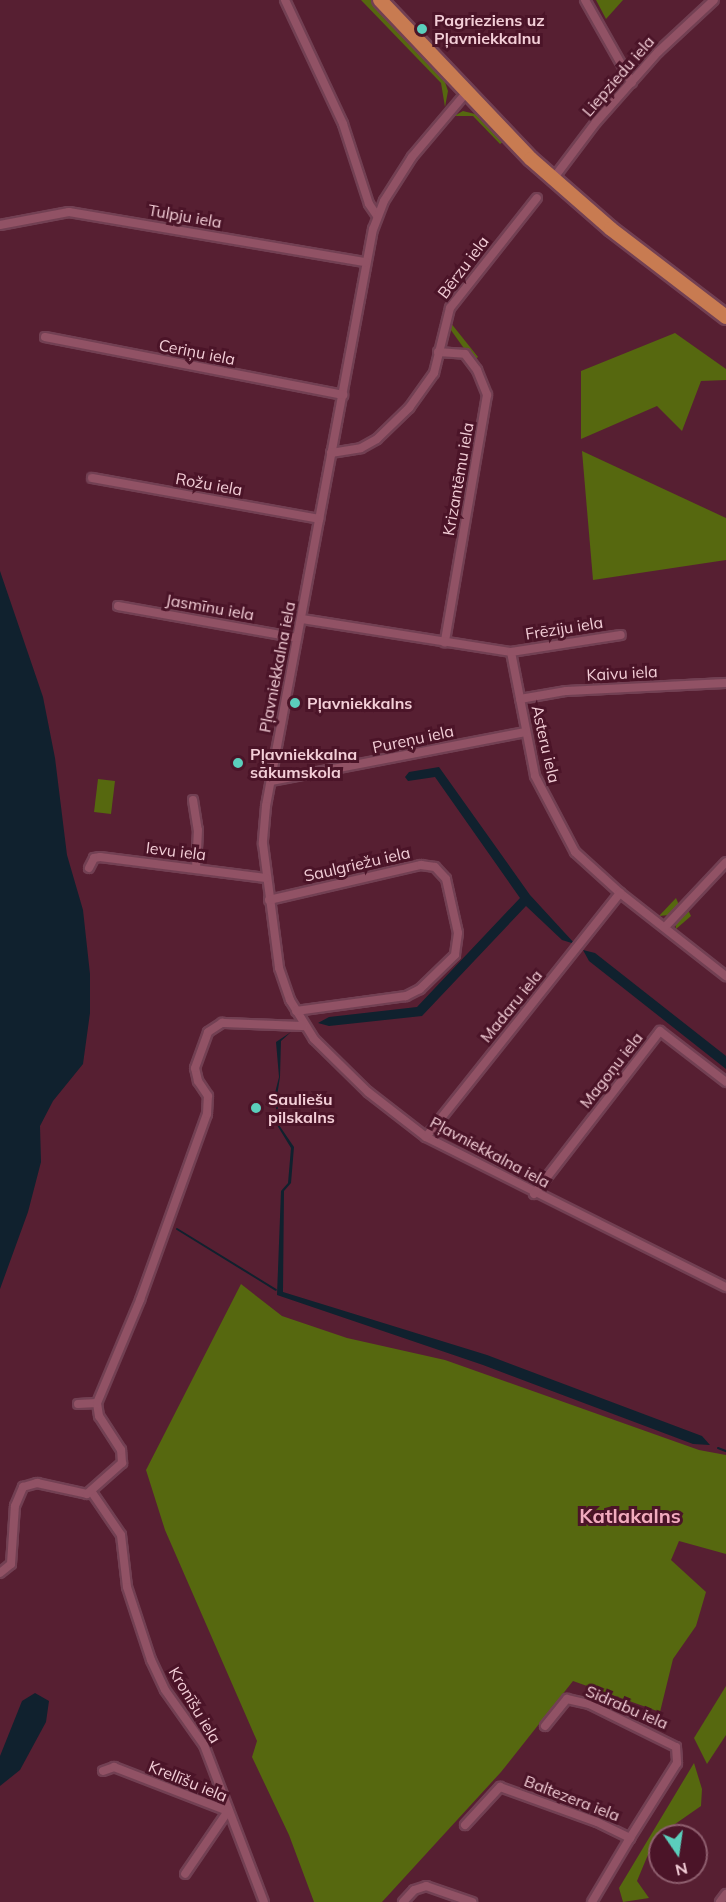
<!DOCTYPE html>
<html>
<head>
<meta charset="utf-8">
<style>
	body { margin:0 }
	#map { position:relative; width:726px; height:1902px; overflow:hidden; background:#571f32; font-family:Mulish,sans-serif }
	div>[style] { position:absolute }
	.green>* { inset:0; background:#56680f }
	.water>* { inset:0; background:#10212e }
	.stream>* { height:2px; margin:-1px; padding:0 1px; transform-origin:1px; border-radius:1px; background:#10212e }
	.roads { filter:drop-shadow(2px 0 #724053) drop-shadow(-2px 0 #724053) drop-shadow(0 2px #724053) drop-shadow(0 -2px #724053) }
	.minor>* { height:8px; margin:-4px; padding:0 4px; transform-origin:4px; border-radius:4px; background:#915265 }
	.primary>* { height:14px; margin:-7px; padding:0 7px; transform-origin:7px; border-radius:7px; background:#c87b51 }
	.dots>* { width:16px; height:16px; translate:-50% -50%; box-sizing:border-box; border:3px solid #4b1428; border-radius:50% }
	span { translate:-50% -50%; white-space:nowrap; text-align:center; line-height:1.15; -webkit-text-stroke:6px #4b1428; paint-order:stroke }
	.poi-label { font-size:16px; color:#f3ced7; font-weight:700 }
	.left { translate:0 -50%; text-align:left }
	.street-label { font-size:16px; color:#f3ced7 }
	.quarter-label { font-size:20px; color:#f2abbe; font-weight:700 }
	.north { position:absolute; left:648px; top:1824px; width:60px; height:60px; box-sizing:border-box; background:#4b1428; border:2px solid #8e5e6e; border-radius:50%; rotate:167deg; font-size:16px; font-weight:700; line-height:24px; text-align:center; color:#f3ced7 }
	.north::after { content:''; display:block; margin:auto; width:21px; height:27px; background:#5bcebc; clip-path:polygon(50% 0,100% 100%,50% 72%,0 100%) }
</style>
</head>
<body>
<div id="map">
	<div class="green">
		<i style="clip-path:polygon(361px 0,371px 0,444px 79px,448px 91px,445px 107px,441px 83px)"></i>
		<i style="clip-path:polygon(596px 0,623px 0,606px 19px)"></i>
		<i style="clip-path:polygon(463px 111px,475px 114px,503px 142px,500px 144px,473px 116px,454px 116px)"></i>
		<i style="clip-path:polygon(450px 322px,478px 357px,473px 361px,448px 326px)"></i>
		<i style="clip-path:polygon(675px 333px,726px 369px,726px 380px,701px 381px,682px 431px,657px 406px,581px 439px,581px 371px)"></i>
		<i style="clip-path:polygon(582px 451px,726px 518px,726px 560px,593px 580px)"></i>
		<i style="clip-path:polygon(98px 779px,115px 781px,111px 814px,94px 812px)"></i>
		<i style="clip-path:polygon(676px 898px,679px 905px,669px 915px,659px 916px)"></i>
		<i style="clip-path:polygon(688px 910px,691px 916px,676px 929px,675px 921px)"></i>
		<i style="clip-path:polygon(241px 1284px,282px 1316px,347px 1338px,445px 1360px,699px 1450px,726px 1455px,726px 1554px,679px 1541px,671px 1560px,706px 1592px,696px 1626px,673px 1659px,660px 1712px,573px 1681px,501px 1772px,382px 1902px,314px 1902px,289px 1835px,252px 1757px,257px 1741px,165px 1530px,146px 1470px)"></i>
		<i style="clip-path:polygon(726px 1686px,726px 1735px,707px 1764px,694px 1738px)"></i>
		<i style="clip-path:polygon(694px 1763px,702px 1789px,701px 1806px,655px 1838px,637px 1881px,649px 1898px,623px 1902px,619px 1888px)"></i>
	</div>
	<div class="water">
		<i style="clip-path:polygon(0 571px,43px 697px,55px 758px,67px 855px,83px 910px,90px 974px,90px 1013px,83px 1064px,53px 1101px,40px 1126px,41px 1162px,28px 1212px,0 1289px)"></i>
		<i style="clip-path:polygon(439px 767px,530px 895px,575px 944px,562px 940px,526px 906px,422px 1016px,329px 1026px,318px 1023px,329px 1017px,417px 1007px,520px 898px,435px 777px,408px 781px,405px 777px,409px 772px)"></i>
		<i style="clip-path:polygon(583px 950px,595px 953px,726px 1056px,726px 1069px,589px 961px)"></i>
		<i style="clip-path:polygon(291px 1032px,281px 1041px,280px 1077px,277px 1096px,279px 1125px,294px 1147px,291px 1183px,284px 1191px,283px 1292px,487px 1355px,702px 1436px,710px 1445px,693px 1444px,483px 1365px,277px 1295px,281px 1191px,288px 1183px,291px 1148px,277px 1125px,275px 1093px,279px 1077px,276px 1042px)"></i>
		<i style="clip-path:polygon(35px 1693px,49px 1701px,46px 1722px,20px 1770px,0 1786px,0 1756px,22px 1701px)"></i>
	</div>
	<div class="stream">
		<i style="left:177px;top:1229px;width:116px;rotate:31.6deg"></i>
		<i style="left:718px;top:1448px;width:9px;rotate:21deg"></i>
	</div>
	<div class="roads">
		<div class="minor">
			<i style="left:285px;top:0;width:137px;rotate:64.9deg"></i>
			<i style="left:343px;top:124px;width:84px;rotate:72deg"></i>
			<i style="left:369px;top:204px;width:14px;rotate:56deg"></i>
			<i style="left:585px;top:0;width:95px;rotate:60.5deg"></i>
			<i style="left:466px;top:93px;width:84px;rotate:130.2deg"></i>
			<i style="left:412px;top:157px;width:52px;rotate:122.5deg"></i>
			<i style="left:384px;top:201px;width:30px;rotate:111deg"></i>
			<i style="left:373px;top:229px;width:587px;rotate:100.51deg"></i>
			<i style="left:266px;top:806px;width:38px;rotate:95deg"></i>
			<i style="left:263px;top:844px;width:125px;rotate:82.6deg"></i>
			<i style="left:279px;top:968px;width:34px;rotate:71deg"></i>
			<i style="left:290px;top:1000px;width:46px;rotate:58.4deg"></i>
			<i style="left:314px;top:1039px;width:76px;rotate:44.5deg"></i>
			<i style="left:368px;top:1092px;width:73px;rotate:37.8deg"></i>
			<i style="left:426px;top:1137px;width:335px;rotate:26.6deg"></i>
			<i style="left:553px;top:179px;width:71px;rotate:-53deg"></i>
			<i style="left:596px;top:122px;width:94px;rotate:-48.5deg"></i>
			<i style="left:658px;top:52px;width:76px;rotate:-42.9deg"></i>
			<i style="left:0;top:225px;width:70px;rotate:-10.7deg"></i>
			<i style="left:69px;top:212px;width:301px;rotate:9.6deg"></i>
			<i style="left:45px;top:337px;width:304px;rotate:11deg"></i>
			<i style="left:438px;top:352px;width:27px;rotate:4deg"></i>
			<i style="left:465px;top:354px;width:20px;rotate:53deg"></i>
			<i style="left:477px;top:370px;width:27px;rotate:68deg"></i>
			<i style="left:487px;top:395px;width:251px;rotate:99.7deg"></i>
			<i style="left:331px;top:453px;width:30px;rotate:-9deg"></i>
			<i style="left:361px;top:448px;width:18px;rotate:-29deg"></i>
			<i style="left:377px;top:439px;width:45px;rotate:-44.1deg"></i>
			<i style="left:409px;top:408px;width:43px;rotate:-54.5deg"></i>
			<i style="left:434px;top:373px;width:67px;rotate:-76.2deg"></i>
			<i style="left:450px;top:308px;width:140px;rotate:-51.7deg"></i>
			<i style="left:92px;top:478px;width:231px;rotate:10.2deg"></i>
			<i style="left:118px;top:606px;width:182px;rotate:10.1deg"></i>
			<i style="left:302px;top:619px;width:212px;rotate:9deg"></i>
			<i style="left:511px;top:652px;width:126px;rotate:79deg"></i>
			<i style="left:535px;top:776px;width:86px;rotate:62.2deg"></i>
			<i style="left:575px;top:852px;width:61px;rotate:42.3deg"></i>
			<i style="left:620px;top:893px;width:135px;rotate:38.1deg"></i>
			<i style="left:511px;top:652px;width:111px;rotate:-8.8deg"></i>
			<i style="left:520px;top:699px;width:47px;rotate:-9.9deg"></i>
			<i style="left:566px;top:691px;width:160px;rotate:-2.9deg"></i>
			<i style="left:271px;top:781px;width:259px;rotate:-10.9deg"></i>
			<i style="left:193px;top:800px;width:30px;rotate:81deg"></i>
			<i style="left:198px;top:830px;width:38px;rotate:93deg"></i>
			<i style="left:89px;top:868px;width:11px;rotate:-63deg"></i>
			<i style="left:94px;top:858px;width:6px;rotate:-9deg"></i>
			<i style="left:100px;top:857px;width:167px;rotate:7.2deg"></i>
			<i style="left:269px;top:900px;width:156px;rotate:-13deg"></i>
			<i style="left:421px;top:865px;width:14px;rotate:8deg"></i>
			<i style="left:435px;top:867px;width:16px;rotate:47deg"></i>
			<i style="left:446px;top:879px;width:55px;rotate:77.5deg"></i>
			<i style="left:458px;top:933px;width:22px;rotate:98deg"></i>
			<i style="left:455px;top:955px;width:49px;rotate:135.8deg"></i>
			<i style="left:420px;top:989px;width:16px;rotate:153deg"></i>
			<i style="left:406px;top:996px;width:111px;rotate:172.2deg"></i>
			<i style="left:665px;top:927px;width:89px;rotate:-46.8deg"></i>
			<i style="left:426px;top:1137px;width:312px;rotate:-51.5deg"></i>
			<i style="left:534px;top:1194px;width:206px;rotate:-52.3deg"></i>
			<i style="left:660px;top:1031px;width:83px;rotate:37.7deg"></i>
			<i style="left:78px;top:1404px;width:19px;rotate:-3deg"></i>
			<i style="left:91px;top:1491px;width:53px;rotate:55.7deg"></i>
			<i style="left:121px;top:1535px;width:52px;rotate:83.4deg"></i>
			<i style="left:127px;top:1587px;width:77px;rotate:71.8deg"></i>
			<i style="left:151px;top:1660px;width:33px;rotate:65deg"></i>
			<i style="left:165px;top:1690px;width:67px;rotate:54.7deg"></i>
			<i style="left:204px;top:1745px;width:168px;rotate:69.1deg"></i>
			<i style="left:0;top:1573px;width:14px;rotate:-39deg"></i>
			<i style="left:11px;top:1564px;width:58px;rotate:-86.1deg"></i>
			<i style="left:15px;top:1506px;width:21px;rotate:-67deg"></i>
			<i style="left:23px;top:1487px;width:15px;rotate:-16deg"></i>
			<i style="left:37px;top:1483px;width:51px;rotate:12.4deg"></i>
			<i style="left:87px;top:1494px;width:47px;rotate:-41.5deg"></i>
			<i style="left:122px;top:1463px;width:13px;rotate:-94deg"></i>
			<i style="left:121px;top:1450px;width:40px;rotate:-122.9deg"></i>
			<i style="left:99px;top:1416px;width:13px;rotate:-99deg"></i>
			<i style="left:97px;top:1403px;width:112px;rotate:-67.3deg"></i>
			<i style="left:140px;top:1300px;width:198px;rotate:-70.2deg"></i>
			<i style="left:207px;top:1114px;width:18px;rotate:-87deg"></i>
			<i style="left:208px;top:1096px;width:18px;rotate:-124deg"></i>
			<i style="left:198px;top:1081px;width:13px;rotate:-103deg"></i>
			<i style="left:195px;top:1068px;width:38px;rotate:-70deg"></i>
			<i style="left:208px;top:1032px;width:17px;rotate:-33deg"></i>
			<i style="left:222px;top:1023px;width:82px;rotate:2.1deg"></i>
			<i style="left:545px;top:1726px;width:35px;rotate:-51deg"></i>
			<i style="left:567px;top:1699px;width:23px;rotate:13deg"></i>
			<i style="left:589px;top:1704px;width:97px;rotate:26.3deg"></i>
			<i style="left:676px;top:1747px;width:16px;rotate:86deg"></i>
			<i style="left:677px;top:1763px;width:89px;rotate:122.1deg"></i>
			<i style="left:103px;top:1771px;width:12px;rotate:-20deg"></i>
			<i style="left:114px;top:1767px;width:122px;rotate:21.1deg"></i>
			<i style="left:228px;top:1811px;width:76px;rotate:124.3deg"></i>
			<i style="left:465px;top:1825px;width:52px;rotate:-47.4deg"></i>
			<i style="left:500px;top:1787px;width:103px;rotate:19.8deg"></i>
			<i style="left:597px;top:1822px;width:37px;rotate:26deg"></i>
			<i style="left:630px;top:1838px;width:74px;rotate:120.7deg"></i>
			<i style="left:403px;top:1902px;width:16px;rotate:-47deg"></i>
			<i style="left:414px;top:1890px;width:13px;rotate:-18deg"></i>
			<i style="left:426px;top:1886px;width:49px;rotate:19.2deg"></i>
			<i style="left:720px;top:1902px;width:10px;rotate:-53deg"></i>
		</div>
		<div class="primary">
			<i style="left:380px;top:0;width:219px;rotate:46.5deg"></i>
			<i style="left:531px;top:159px;width:106px;rotate:41.2deg"></i>
			<i style="left:611px;top:229px;width:145px;rotate:37.4deg"></i>
		</div>
	</div>
	<div class="dots">
		<i style="left:422px;top:29px;background:#5bcebc"></i>
		<i style="left:295px;top:703px;background:#5bcebc"></i>
		<i style="left:238px;top:763px;background:#5bcebc"></i>
		<i style="left:256px;top:1108px;background:#5bcebc"></i>
	</div>
	<div class="poi-label">
		<span class="left" style="left:434px;top:29px">Pagrieziens uz<br>Pļavniekkalnu</span>
		<span class="left" style="left:307px;top:703px">Pļavniekkalns</span>
		<span class="left" style="left:250px;top:763px">Pļavniekkalna<br>sākumskola</span>
		<span class="left" style="left:268px;top:1108px">Sauliešu<br>pilskalns</span>
	</div>
	<div class="street-label">
		<span style="left:618px;top:76px;rotate:-49deg">Liepziedu iela</span>
		<span style="left:185px;top:216px;rotate:10deg">Tulpju iela</span>
		<span style="left:463px;top:267px;rotate:-53deg">Bērzu iela</span>
		<span style="left:197px;top:352px;rotate:11deg">Ceriņu iela</span>
		<span style="left:458px;top:479px;rotate:-80deg">Krizantēmu iela</span>
		<span style="left:209px;top:484px;rotate:10deg">Rožu iela</span>
		<span style="left:210px;top:607px;rotate:10deg">Jasmīnu iela</span>
		<span style="left:564px;top:628px;rotate:-9deg">Frēziju iela</span>
		<span style="left:277px;top:667px;rotate:-79deg">Pļavniekkalna iela</span>
		<span style="left:622px;top:673px;rotate:-3deg">Kaivu iela</span>
		<span style="left:413px;top:739px;rotate:-12deg">Pureņu iela</span>
		<span style="left:546px;top:744px;rotate:77deg">Asteru iela</span>
		<span style="left:176px;top:851px;rotate:7deg">Ievu iela</span>
		<span style="left:357px;top:864px;rotate:-13deg">Saulgriežu iela</span>
		<span style="left:511px;top:1006px;rotate:-51deg">Madaru iela</span>
		<span style="left:611px;top:1070px;rotate:-52deg">Magoņu iela</span>
		<span style="left:490px;top:1152px;rotate:28deg">Pļavniekkalna iela</span>
		<span style="left:195px;top:1705px;rotate:59deg">Kronīšu iela</span>
		<span style="left:627px;top:1707px;rotate:23deg">Sidrabu iela</span>
		<span style="left:188px;top:1781px;rotate:22deg">Krellīšu iela</span>
		<span style="left:572px;top:1798px;rotate:21deg">Baltezera iela</span>
	</div>
	<div class="quarter-label">
		<span style="left:630px;top:1515px">Katlakalns</span>
	</div>
	<div class="north">N</div>
</div>
</body>
</html>
